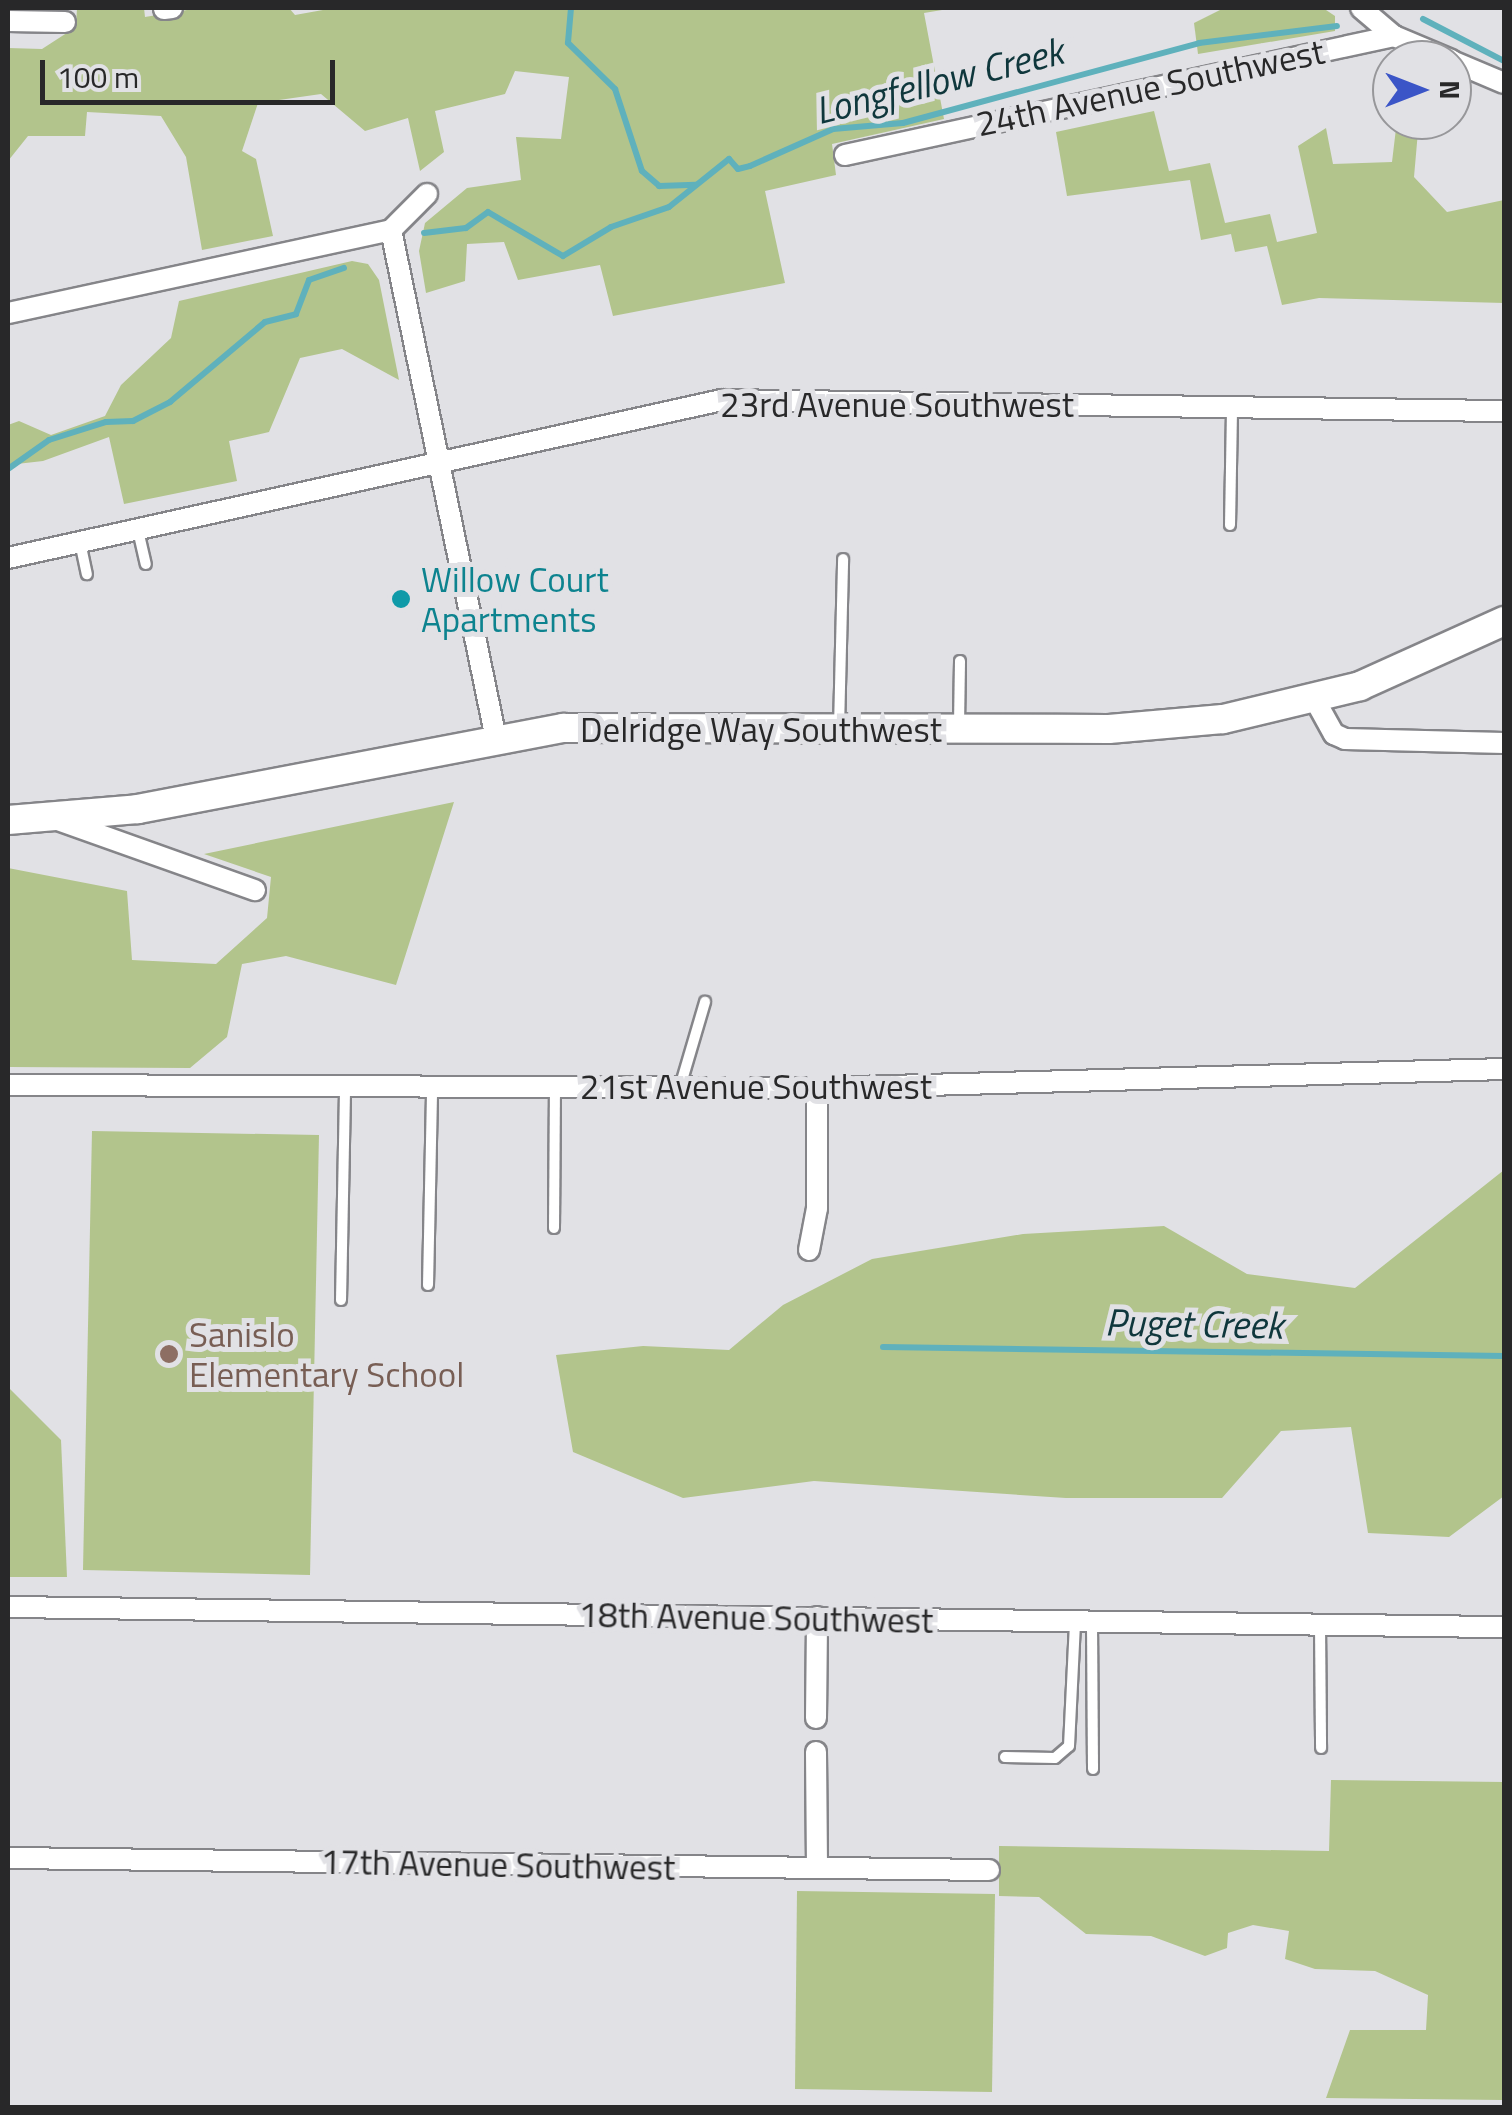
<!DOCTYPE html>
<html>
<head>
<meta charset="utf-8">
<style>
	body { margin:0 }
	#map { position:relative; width:1512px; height:2115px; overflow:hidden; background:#e1e1e5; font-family:"Titillium Web",sans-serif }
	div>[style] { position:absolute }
	.green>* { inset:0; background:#b2c48c }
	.stream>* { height:6px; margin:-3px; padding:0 3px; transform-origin:3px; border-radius:3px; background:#5fb1bc }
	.roads { filter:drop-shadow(2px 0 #858589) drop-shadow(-2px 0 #858589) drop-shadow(0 2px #858589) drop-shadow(0 -2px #858589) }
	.service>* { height:10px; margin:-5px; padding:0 5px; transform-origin:5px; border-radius:5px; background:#fff }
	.minor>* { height:20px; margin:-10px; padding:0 10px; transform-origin:10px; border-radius:10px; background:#fff }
	.secondary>* { height:28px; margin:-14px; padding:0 14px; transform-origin:14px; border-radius:14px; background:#fff }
	.dots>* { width:28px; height:28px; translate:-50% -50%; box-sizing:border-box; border:5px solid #e1e1e5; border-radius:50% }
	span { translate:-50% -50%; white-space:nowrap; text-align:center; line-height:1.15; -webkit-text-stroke:10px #e1e1e5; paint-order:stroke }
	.street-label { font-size:35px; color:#282829 }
	.culture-label { font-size:35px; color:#0d838f }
	.left { translate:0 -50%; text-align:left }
	.education-label { font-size:35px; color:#785e54 }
	.water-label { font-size:38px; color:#0f373c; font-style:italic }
	.frame { position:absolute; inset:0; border:10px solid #282829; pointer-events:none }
	.north { position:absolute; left:1372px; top:40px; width:100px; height:100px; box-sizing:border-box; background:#e1e1e5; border:2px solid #97979a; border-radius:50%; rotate:90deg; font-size:28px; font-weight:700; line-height:40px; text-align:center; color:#282829 }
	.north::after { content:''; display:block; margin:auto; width:35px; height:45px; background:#3b55c7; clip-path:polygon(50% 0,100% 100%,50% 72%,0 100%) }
	.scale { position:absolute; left:40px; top:60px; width:295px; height:45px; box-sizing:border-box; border:5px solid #282829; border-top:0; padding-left:12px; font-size:30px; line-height:35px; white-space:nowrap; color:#282829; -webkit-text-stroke:8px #e1e1e5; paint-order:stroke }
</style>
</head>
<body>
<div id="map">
	<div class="green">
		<i style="clip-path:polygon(77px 8px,144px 8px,145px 17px,199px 8px,289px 8px,295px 15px,334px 8px,954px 8px,924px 13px,944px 119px,832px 144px,836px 175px,765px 191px,785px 283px,613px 316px,600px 265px,518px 280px,504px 242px,467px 244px,465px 281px,426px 293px,419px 251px,425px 223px,467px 188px,521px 180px,516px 137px,561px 139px,569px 77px,515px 71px,505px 94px,435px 111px,444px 152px,420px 171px,408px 118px,365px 131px,321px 94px,258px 103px,242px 151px,256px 159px,273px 236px,202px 250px,186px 157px,161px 116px,87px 112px,85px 136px,28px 136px,8px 161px,8px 48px,42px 49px,76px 27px)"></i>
		<i style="clip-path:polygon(1224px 8px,1323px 8px,1335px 16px,1335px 31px,1198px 54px,1194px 23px)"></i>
		<i style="clip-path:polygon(1154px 111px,1169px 171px,1210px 163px,1225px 223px,1270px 214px,1277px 242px,1317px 233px,1298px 146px,1326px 128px,1333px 164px,1392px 162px,1397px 120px,1419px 120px,1414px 177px,1447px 212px,1504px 200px,1504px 303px,1319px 298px,1282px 305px,1267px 246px,1235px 252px,1231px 234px,1201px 240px,1190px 180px,1067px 196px,1056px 132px)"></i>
		<i style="clip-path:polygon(352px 261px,368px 264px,379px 280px,399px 380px,342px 349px,300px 358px,269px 432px,229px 441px,237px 481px,124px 504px,109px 437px,43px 461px,8px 465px,8px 425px,19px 421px,51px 435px,105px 416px,121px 385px,171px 338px,179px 301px)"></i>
		<i style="clip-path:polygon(454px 802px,396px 985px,286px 956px,242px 964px,227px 1037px,190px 1068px,8px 1067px,8px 868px,127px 891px,132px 960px,216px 964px,267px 918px,271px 877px,204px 854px)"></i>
		<i style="clip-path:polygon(92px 1131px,319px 1135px,310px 1575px,83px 1570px)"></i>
		<i style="clip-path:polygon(1504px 1170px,1504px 1496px,1449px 1537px,1368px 1533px,1351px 1427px,1281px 1431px,1222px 1498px,1066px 1498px,814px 1481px,683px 1498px,573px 1452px,556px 1355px,643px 1346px,729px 1350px,783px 1305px,872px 1259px,1023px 1234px,1164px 1226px,1247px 1274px,1355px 1288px)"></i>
		<i style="clip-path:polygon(8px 1387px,61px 1440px,67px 1577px,8px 1577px)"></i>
		<i style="clip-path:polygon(1331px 1780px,1504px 1782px,1503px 2100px,1326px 2098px,1350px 2030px,1426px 2030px,1428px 1995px,1375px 1971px,1315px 1969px,1285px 1959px,1289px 1931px,1253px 1925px,1228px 1933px,1227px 1948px,1205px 1956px,1151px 1936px,1086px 1934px,1039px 1897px,999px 1896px,999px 1846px,1329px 1851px)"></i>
		<i style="clip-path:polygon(797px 1891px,995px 1894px,992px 2092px,795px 2089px)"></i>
	</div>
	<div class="stream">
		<i style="left:571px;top:8px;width:35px;rotate:95deg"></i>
		<i style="left:568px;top:43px;width:66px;rotate:44.4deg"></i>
		<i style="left:615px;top:89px;width:86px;rotate:71.8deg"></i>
		<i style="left:642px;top:171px;width:23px;rotate:41deg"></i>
		<i style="left:659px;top:186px;width:37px;rotate:-2deg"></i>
		<i style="left:1423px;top:19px;width:91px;rotate:27.4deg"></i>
		<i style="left:424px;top:233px;width:42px;rotate:-6.8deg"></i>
		<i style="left:466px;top:228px;width:27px;rotate:-36deg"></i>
		<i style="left:488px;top:212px;width:87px;rotate:30.4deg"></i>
		<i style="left:563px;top:256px;width:56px;rotate:-31.1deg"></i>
		<i style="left:611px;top:227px;width:61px;rotate:-19deg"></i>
		<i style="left:669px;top:207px;width:77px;rotate:-38.7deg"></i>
		<i style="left:729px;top:159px;width:13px;rotate:48deg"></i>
		<i style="left:738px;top:169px;width:12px;rotate:-14deg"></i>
		<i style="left:750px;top:166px;width:91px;rotate:-24deg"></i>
		<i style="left:833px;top:129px;width:70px;rotate:-4.9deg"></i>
		<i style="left:903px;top:123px;width:307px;rotate:-15.1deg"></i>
		<i style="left:1199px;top:43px;width:139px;rotate:-7deg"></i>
		<i style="left:8px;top:469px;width:50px;rotate:-35.3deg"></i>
		<i style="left:49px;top:440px;width:60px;rotate:-17.5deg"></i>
		<i style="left:106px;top:422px;width:27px;rotate:-2deg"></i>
		<i style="left:133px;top:421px;width:42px;rotate:-27.2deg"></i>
		<i style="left:170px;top:402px;width:124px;rotate:-40.1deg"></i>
		<i style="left:265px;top:322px;width:32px;rotate:-14deg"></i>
		<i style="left:296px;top:314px;width:36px;rotate:-69deg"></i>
		<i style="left:309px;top:280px;width:37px;rotate:-19deg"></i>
		<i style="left:883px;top:1347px;width:621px;rotate:0.83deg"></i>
	</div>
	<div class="roads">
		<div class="service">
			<i style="left:1230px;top:525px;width:117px;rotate:-89deg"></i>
			<i style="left:137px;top:526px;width:39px;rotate:77deg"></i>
			<i style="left:80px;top:542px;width:33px;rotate:78deg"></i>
			<i style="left:959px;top:725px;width:64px;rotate:-89.1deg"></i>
			<i style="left:839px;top:728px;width:169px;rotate:-88.6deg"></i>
			<i style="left:680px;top:1087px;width:89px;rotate:-73.6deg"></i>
			<i style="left:554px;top:1228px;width:140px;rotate:-89.6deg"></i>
			<i style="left:428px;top:1285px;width:198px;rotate:-88.8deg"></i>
			<i style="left:341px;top:1300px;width:213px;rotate:-88.9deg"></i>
			<i style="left:1092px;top:1623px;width:146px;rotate:89.6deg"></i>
			<i style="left:1320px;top:1625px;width:123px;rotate:89.5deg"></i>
			<i style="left:1005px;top:1757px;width:50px;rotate:1.1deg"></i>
			<i style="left:1055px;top:1758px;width:18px;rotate:-41deg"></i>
			<i style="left:1069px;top:1746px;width:124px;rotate:-87.2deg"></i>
		</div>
		<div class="minor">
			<i style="left:1361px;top:8px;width:43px;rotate:40.3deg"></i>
			<i style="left:164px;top:9px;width:8px;rotate:-7deg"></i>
			<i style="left:8px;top:21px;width:57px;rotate:1deg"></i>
			<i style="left:1452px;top:61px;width:56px;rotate:22.9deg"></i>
			<i style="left:845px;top:155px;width:562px;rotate:-12.23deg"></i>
			<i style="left:1394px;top:36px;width:62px;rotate:22.8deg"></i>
			<i style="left:391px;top:230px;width:520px;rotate:78.34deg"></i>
			<i style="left:8px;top:313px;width:392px;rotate:-12.2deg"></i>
			<i style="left:391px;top:230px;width:51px;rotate:-45deg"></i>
			<i style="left:8px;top:558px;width:731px;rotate:-12.48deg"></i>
			<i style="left:722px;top:400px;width:782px;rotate:0.81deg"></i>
			<i style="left:1315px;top:700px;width:39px;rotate:61deg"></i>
			<i style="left:1334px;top:734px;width:12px;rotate:24deg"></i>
			<i style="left:1345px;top:739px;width:159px;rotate:1.4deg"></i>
			<i style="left:58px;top:820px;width:209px;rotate:19.6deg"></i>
			<i style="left:8px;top:1085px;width:809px;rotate:0.21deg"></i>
			<i style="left:817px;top:1088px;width:687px;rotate:-1.58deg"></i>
			<i style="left:809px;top:1250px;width:43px;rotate:-79.2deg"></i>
			<i style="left:817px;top:1208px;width:120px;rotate:-90deg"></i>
			<i style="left:8px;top:1607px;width:1496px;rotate:0.77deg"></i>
			<i style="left:816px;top:1718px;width:101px;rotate:-89.4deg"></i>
			<i style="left:816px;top:1752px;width:116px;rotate:89.5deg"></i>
			<i style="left:8px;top:1858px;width:981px;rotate:0.7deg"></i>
		</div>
		<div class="secondary">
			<i style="left:8px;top:820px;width:130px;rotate:-4.8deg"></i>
			<i style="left:138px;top:809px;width:433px;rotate:-10.8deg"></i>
			<i style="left:563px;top:728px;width:546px;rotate:0.1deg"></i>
			<i style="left:1109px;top:729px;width:114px;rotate:-5deg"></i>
			<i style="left:1223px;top:719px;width:141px;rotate:-13.5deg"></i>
			<i style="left:1360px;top:686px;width:158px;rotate:-24.3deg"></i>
		</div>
	</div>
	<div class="dots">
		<i style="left:401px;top:599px;background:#0f9aa8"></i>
		<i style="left:169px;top:1354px;background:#8d6e63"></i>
	</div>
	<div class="street-label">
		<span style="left:1150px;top:87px;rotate:-12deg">24th Avenue Southwest</span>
		<span style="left:897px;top:404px">23rd Avenue Southwest</span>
		<span style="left:761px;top:729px">Delridge Way Southwest</span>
		<span style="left:756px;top:1086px">21st Avenue Southwest</span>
		<span style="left:756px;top:1617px;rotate:1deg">18th Avenue Southwest</span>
		<span style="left:498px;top:1864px;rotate:1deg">17th Avenue Southwest</span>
	</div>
	<div class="culture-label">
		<span class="left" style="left:421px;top:599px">Willow Court<br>Apartments</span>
	</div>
	<div class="education-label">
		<span class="left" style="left:189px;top:1354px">Sanislo<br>Elementary School</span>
	</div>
	<div class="water-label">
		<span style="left:939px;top:81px;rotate:-14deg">Longfellow Creek</span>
		<span style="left:1194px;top:1324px;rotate:1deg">Puget Creek</span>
	</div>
	<div class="frame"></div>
	<div class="north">N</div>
	<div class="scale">100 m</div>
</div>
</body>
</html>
